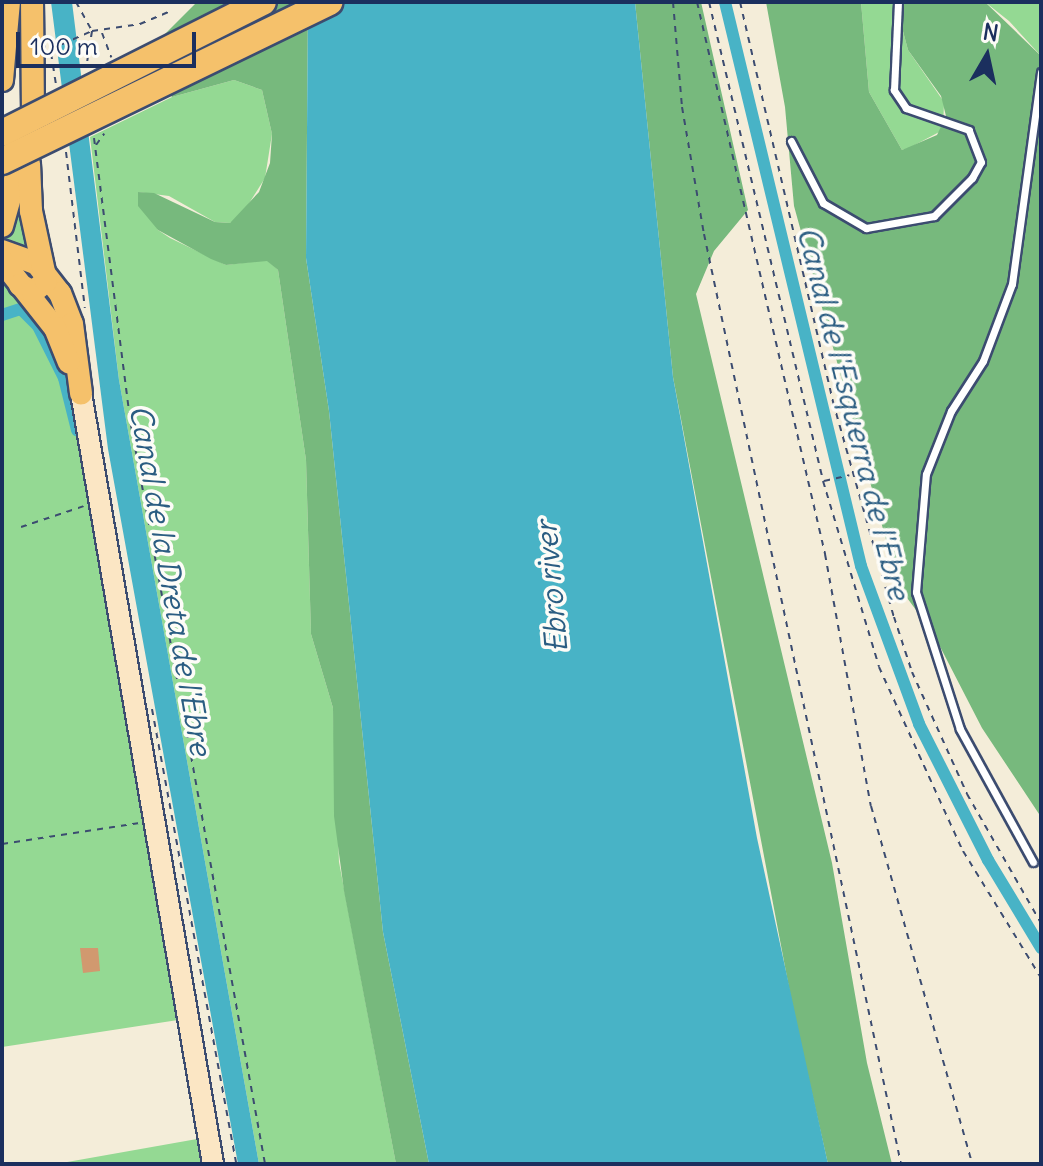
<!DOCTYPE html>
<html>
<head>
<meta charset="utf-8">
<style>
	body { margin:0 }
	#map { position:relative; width:1043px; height:1166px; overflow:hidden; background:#f4edd9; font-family:Delius,sans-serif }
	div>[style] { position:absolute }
	.green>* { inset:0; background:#94d993 }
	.forest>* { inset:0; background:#77b97d }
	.water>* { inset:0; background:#48b3c6 }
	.canal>* { height:12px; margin:-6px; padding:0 6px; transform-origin:6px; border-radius:6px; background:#48b3c6 }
	.building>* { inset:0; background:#d1996f }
	.path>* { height:2px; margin-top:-1px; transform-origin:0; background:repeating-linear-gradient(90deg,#3c4c70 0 6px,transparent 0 12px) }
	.roads { filter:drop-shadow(2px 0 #3c4c70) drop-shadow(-2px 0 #3c4c70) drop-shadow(0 2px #3c4c70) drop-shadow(0 -2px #3c4c70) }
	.lane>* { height:7px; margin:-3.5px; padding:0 3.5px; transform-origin:3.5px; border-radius:3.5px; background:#fff }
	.secondary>* { height:20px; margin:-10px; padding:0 10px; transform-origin:10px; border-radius:10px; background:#fbe6c4 }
	.primary>* { height:22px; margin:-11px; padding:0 11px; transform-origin:11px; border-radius:11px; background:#f5c16b }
	.bridges { filter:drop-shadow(2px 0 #3c4c70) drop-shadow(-2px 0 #3c4c70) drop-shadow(0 2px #3c4c70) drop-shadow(0 -2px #3c4c70) }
	.highway-bridge>* { height:26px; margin:-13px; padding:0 13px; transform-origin:13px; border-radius:13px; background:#f5c16b }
	span { translate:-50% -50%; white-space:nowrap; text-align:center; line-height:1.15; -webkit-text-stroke:7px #fdfcf7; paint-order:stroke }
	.water-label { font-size:30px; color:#2b5d82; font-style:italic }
	.frame { position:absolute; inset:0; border:4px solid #1b2f5e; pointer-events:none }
	.north { position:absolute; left:947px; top:16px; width:80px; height:80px; -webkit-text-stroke:6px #fdfcf7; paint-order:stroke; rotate:9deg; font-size:22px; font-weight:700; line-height:32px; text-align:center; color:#1b2f5e }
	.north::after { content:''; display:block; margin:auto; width:28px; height:36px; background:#1b2f5e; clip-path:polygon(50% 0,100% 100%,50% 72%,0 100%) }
	.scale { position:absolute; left:16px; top:32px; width:180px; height:36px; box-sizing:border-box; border:4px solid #1b2f5e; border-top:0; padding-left:10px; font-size:24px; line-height:28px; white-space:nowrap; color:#1b2f5e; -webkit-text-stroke:6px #fdfcf7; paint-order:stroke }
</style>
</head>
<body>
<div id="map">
	<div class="green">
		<i style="clip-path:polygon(861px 2px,903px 2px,900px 20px,908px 50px,944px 102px,943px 130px,909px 148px,902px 150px,869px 92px)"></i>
		<i style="clip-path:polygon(985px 2px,1041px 2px,1041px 56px,1009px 21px)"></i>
		<i style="clip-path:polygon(234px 80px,262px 90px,272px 134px,265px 178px,241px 216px,230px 223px,215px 222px,169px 196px,138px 192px,158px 230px,170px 238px,226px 265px,267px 260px,278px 270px,306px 460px,311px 634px,333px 708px,339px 862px,396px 1164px,259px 1164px,119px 380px,90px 137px,172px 97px)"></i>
		<i style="clip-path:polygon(40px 104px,41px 206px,53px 267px,23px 302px,58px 349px,77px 406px,178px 1020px,2px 1047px,2px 124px)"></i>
		<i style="clip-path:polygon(197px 1139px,201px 1164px,56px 1164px)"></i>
	</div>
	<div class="forest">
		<i style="clip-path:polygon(197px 2px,308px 2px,306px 258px,329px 411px,383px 932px,429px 1164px,396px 1164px,344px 891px,334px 816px,333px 708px,311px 634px,306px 460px,278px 270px,267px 261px,226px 265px,211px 259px,158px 230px,138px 206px,138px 192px,154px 193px,215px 222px,230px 223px,259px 192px,270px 163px,272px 134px,262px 90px,234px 80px,172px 97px,154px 70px,159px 40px)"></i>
		<i style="clip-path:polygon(635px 2px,701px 2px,748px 210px,714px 251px,696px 294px,832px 863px,867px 1063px,892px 1164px,828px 1164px,794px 1014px,673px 377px)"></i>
		<i style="clip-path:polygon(766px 2px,861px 2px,869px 92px,902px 150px,937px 135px,946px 116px,941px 96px,908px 50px,900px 20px,903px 2px,985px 2px,1041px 56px,1041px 817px,982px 728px,933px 633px,899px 587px,794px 206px,785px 107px)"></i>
	</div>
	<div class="water">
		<i style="clip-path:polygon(51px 2px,72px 2px,119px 380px,259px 1164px,238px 1164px,108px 449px)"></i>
		<i style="clip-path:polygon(308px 2px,635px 2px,673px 377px,757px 838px,828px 1164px,429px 1164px,383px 932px,329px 411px,306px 258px)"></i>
	</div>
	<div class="canal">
		<i style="left:725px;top:2px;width:580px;rotate:76.44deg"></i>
		<i style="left:861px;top:566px;width:168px;rotate:69.8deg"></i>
		<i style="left:919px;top:724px;width:153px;rotate:63.1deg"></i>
		<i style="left:988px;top:860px;width:103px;rotate:58.9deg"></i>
		<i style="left:2px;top:315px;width:20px;rotate:-18deg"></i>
		<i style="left:21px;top:309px;width:24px;rotate:45deg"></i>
		<i style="left:38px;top:326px;width:58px;rotate:63.4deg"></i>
		<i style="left:64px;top:378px;width:54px;rotate:76deg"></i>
	</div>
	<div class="building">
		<i style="clip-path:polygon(80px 948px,98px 948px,100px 971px,83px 973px)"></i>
	</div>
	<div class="path">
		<i style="left:76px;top:2px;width:33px;rotate:61deg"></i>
		<i style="left:92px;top:31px;width:37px;rotate:99deg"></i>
		<i style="left:673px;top:2px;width:105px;rotate:85.1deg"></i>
		<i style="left:682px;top:107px;width:129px;rotate:80.2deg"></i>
		<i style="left:704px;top:234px;width:951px;rotate:78.04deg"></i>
		<i style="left:697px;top:2px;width:567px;rotate:76.94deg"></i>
		<i style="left:825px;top:554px;width:256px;rotate:79.7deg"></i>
		<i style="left:871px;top:806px;width:372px;rotate:74.2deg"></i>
		<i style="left:709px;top:2px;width:492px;rotate:76.6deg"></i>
		<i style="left:823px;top:481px;width:194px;rotate:73.2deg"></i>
		<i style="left:879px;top:667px;width:202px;rotate:65.5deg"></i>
		<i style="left:963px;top:851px;width:149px;rotate:58.4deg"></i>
		<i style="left:740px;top:2px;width:411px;rotate:76.9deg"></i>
		<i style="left:833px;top:402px;width:223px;rotate:74.2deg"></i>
		<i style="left:894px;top:617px;width:58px;rotate:71.9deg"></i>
		<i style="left:912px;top:672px;width:134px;rotate:65.7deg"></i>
		<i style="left:967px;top:794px;width:149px;rotate:60.2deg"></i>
		<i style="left:102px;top:33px;width:26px;rotate:69deg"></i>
		<i style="left:51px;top:49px;width:45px;rotate:-23.7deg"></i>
		<i style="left:92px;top:31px;width:49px;rotate:-8.3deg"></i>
		<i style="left:140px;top:24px;width:34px;rotate:-23deg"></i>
		<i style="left:51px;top:53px;width:33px;rotate:81deg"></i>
		<i style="left:94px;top:138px;width:289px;rotate:82.7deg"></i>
		<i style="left:131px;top:425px;width:751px;rotate:79.72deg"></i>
		<i style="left:96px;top:145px;width:14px;rotate:-54deg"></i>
		<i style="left:66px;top:152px;width:157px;rotate:83.1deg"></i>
		<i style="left:824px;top:481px;width:26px;rotate:-13deg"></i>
		<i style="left:21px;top:527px;width:66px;rotate:-18.4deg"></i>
		<i style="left:152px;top:709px;width:463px;rotate:79.5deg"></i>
		<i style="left:2px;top:844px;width:139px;rotate:-8.7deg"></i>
	</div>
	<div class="roads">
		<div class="lane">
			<i style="left:791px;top:141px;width:70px;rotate:62.7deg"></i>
			<i style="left:823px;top:203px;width:50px;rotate:30.2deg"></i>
			<i style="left:866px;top:228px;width:69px;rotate:-10deg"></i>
			<i style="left:934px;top:216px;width:54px;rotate:-45deg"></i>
			<i style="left:972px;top:178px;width:18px;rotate:-61deg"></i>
			<i style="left:981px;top:162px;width:34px;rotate:-111deg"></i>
			<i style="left:969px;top:130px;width:67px;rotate:-160.8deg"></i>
			<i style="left:906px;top:108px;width:22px;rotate:-124deg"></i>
			<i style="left:894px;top:90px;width:88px;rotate:-87.4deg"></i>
			<i style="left:1033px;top:862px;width:152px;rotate:-118.8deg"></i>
			<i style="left:960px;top:729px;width:144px;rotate:-107.8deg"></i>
			<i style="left:916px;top:592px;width:118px;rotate:-85.2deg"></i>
			<i style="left:926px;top:474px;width:68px;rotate:-68.4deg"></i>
			<i style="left:951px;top:411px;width:59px;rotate:-57.4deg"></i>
			<i style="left:983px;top:361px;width:82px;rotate:-69.4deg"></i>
			<i style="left:1012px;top:284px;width:214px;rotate:-82.2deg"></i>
		</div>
		<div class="secondary">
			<i style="left:81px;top:393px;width:782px;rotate:80.28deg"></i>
		</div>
		<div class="primary">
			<i style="left:2px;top:80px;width:78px;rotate:-84.9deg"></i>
			<i style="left:2px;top:226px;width:115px;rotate:-74.4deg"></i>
			<i style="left:33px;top:115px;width:113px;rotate:-90.5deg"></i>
			<i style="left:2px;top:251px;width:37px;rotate:20deg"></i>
			<i style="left:37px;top:264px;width:37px;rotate:52deg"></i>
			<i style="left:60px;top:293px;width:33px;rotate:69deg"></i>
			<i style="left:72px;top:324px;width:70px;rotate:82.6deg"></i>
			<i style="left:2px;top:261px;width:85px;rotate:51.7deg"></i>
			<i style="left:55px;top:328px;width:37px;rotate:68deg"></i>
			<i style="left:20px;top:285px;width:15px;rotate:28deg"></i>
			<i style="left:33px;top:292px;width:17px;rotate:-40deg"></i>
			<i style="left:46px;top:281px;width:72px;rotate:-102.1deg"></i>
			<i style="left:31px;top:211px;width:47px;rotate:-92.4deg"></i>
		</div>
	</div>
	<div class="bridges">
		<div class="highway-bridge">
			<i style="left:2px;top:133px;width:292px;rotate:-26.7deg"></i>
			<i style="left:2px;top:161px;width:364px;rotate:-25.9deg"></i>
		</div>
	</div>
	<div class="water-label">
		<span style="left:854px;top:413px;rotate:76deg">Canal de l'Esquerra de l'Ebre</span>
		<span style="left:171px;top:580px;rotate:80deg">Canal de la Dreta de l'Ebre</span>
		<span style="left:551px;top:587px;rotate:-95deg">Ebro river</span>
	</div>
	<div class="frame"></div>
	<div class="north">N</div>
	<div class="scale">100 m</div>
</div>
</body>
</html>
